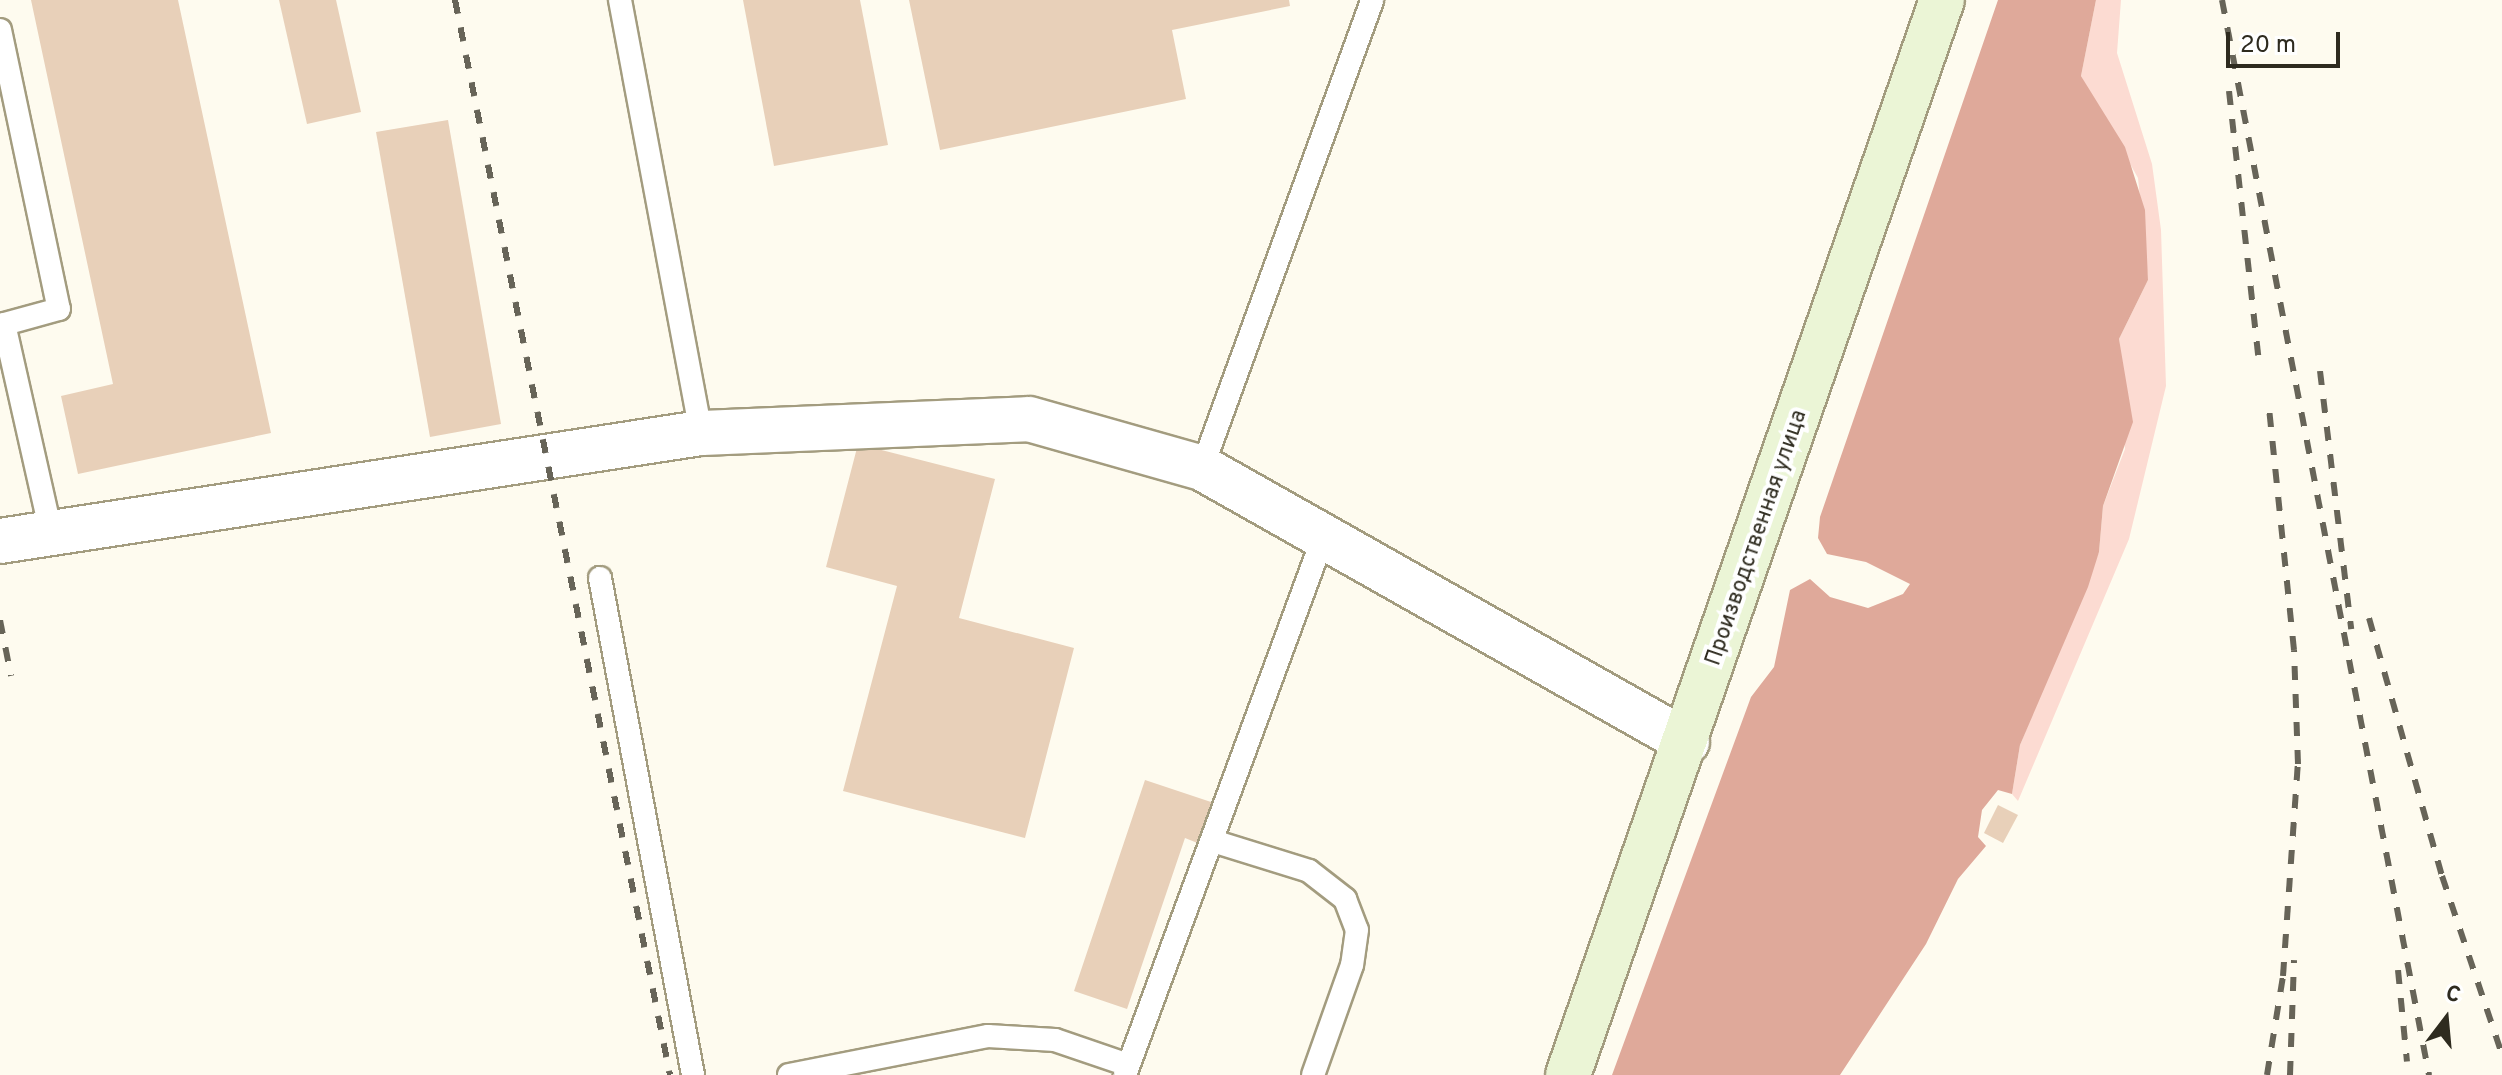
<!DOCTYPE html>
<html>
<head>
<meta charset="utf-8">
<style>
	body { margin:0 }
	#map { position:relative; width:2502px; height:1075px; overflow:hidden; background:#fefbef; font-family:Overpass,sans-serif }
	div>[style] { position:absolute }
	.green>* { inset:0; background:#fcdbd2 }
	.forest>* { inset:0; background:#dfa99a }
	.building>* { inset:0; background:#e8d0b9 }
	.roads { filter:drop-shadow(2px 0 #a39c7f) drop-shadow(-2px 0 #a39c7f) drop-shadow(0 2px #a39c7f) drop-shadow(0 -2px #a39c7f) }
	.service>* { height:22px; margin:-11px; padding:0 11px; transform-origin:11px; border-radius:11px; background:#fff }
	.minor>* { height:44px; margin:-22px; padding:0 22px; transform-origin:22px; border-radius:22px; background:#fff }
	.secondary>* { height:44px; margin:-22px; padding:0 22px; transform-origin:22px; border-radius:22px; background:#ebf5d6 }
	.rail>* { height:6px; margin-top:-3px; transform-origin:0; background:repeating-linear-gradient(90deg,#676458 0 14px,transparent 0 28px) }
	span { translate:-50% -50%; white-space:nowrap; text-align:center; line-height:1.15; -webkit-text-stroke:8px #fff; paint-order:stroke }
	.street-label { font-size:22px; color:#2e2b1f }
	.north { position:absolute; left:2406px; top:979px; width:80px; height:80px; -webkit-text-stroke:6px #fff; paint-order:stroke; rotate:16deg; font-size:22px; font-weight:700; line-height:32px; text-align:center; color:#2e2b1f }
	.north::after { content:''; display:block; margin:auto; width:28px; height:36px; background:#2e2b1f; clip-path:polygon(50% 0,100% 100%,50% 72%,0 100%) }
	.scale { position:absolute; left:2226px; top:32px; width:114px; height:36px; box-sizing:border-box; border:4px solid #2e2b1f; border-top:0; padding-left:10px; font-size:24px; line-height:28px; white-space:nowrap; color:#2e2b1f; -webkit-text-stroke:6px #fff; paint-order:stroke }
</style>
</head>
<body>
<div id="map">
	<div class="green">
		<i style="clip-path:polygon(2096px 0,2121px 0,2117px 53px,2152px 164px,2161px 230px,2166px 386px,2129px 539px,2018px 801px,2012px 794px,2020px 745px,2099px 552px,2103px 506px,2125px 449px,2119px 339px,2148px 280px,2138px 178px,2081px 76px)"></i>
	</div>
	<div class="forest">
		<i style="clip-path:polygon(1998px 0,2096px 0,2081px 76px,2125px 147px,2145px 210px,2148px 280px,2119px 339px,2133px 422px,2103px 506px,2099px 552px,2088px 587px,2020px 745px,2012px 794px,1998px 790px,1982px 810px,1978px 837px,1986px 846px,1958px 879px,1926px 944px,1840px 1075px,1612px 1075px,1751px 697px,1774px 667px,1790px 590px,1810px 579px,1830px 597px,1868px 608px,1903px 594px,1910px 584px,1866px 562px,1827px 554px,1818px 538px,1820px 517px)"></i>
	</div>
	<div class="building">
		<i style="clip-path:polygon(31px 0,178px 0,271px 433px,78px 474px,61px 396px,113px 384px)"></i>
		<i style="clip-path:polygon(279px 0,336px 0,361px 112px,307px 124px)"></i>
		<i style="clip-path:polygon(743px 0,860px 0,888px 145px,774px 166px)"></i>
		<i style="clip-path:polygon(909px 0,1289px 0,1290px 6px,1172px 30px,1186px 99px,940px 150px)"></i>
		<i style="clip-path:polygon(448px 120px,501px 424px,430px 437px,376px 132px)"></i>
		<i style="clip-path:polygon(858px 444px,995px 479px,959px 618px,1074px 648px,1025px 838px,843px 791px,897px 586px,826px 567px)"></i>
		<i style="clip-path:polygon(1145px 780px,1214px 803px,1200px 844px,1185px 838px,1127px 1009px,1074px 991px)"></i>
		<i style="clip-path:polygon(1998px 805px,2018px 815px,2003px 843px,1984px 833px)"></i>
	</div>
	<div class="roads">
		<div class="service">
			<i style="left:620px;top:0;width:441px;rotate:79.4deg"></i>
			<i style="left:0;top:30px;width:285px;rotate:78.1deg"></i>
			<i style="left:59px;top:309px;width:57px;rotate:164.7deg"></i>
			<i style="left:4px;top:324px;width:214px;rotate:77.3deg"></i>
			<i style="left:1202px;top:468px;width:498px;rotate:-70deg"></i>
			<i style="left:600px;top:578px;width:506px;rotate:79.4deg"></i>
			<i style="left:1216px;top:842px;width:97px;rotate:17.3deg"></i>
			<i style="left:1309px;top:871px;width:46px;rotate:37.9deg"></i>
			<i style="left:1345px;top:899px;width:33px;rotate:69deg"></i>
			<i style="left:1357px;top:930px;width:35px;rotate:98deg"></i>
			<i style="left:1352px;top:965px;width:117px;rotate:109.5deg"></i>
			<i style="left:789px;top:1075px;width:203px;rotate:-11.1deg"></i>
			<i style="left:988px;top:1036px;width:67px;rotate:3.4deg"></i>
			<i style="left:1055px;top:1040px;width:77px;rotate:18.9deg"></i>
			<i style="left:1125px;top:1075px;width:572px;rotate:-69.76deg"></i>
		</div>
		<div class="minor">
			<i style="left:0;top:541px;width:709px;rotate:-8.76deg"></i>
			<i style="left:701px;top:433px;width:328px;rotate:-2.4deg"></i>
			<i style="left:1029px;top:419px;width:180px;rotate:15.8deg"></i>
			<i style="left:1202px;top:468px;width:557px;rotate:29.46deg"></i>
		</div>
		<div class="secondary">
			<i style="left:1568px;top:1075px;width:1138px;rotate:-70.82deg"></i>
		</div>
	</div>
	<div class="rail">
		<i style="left:455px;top:0;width:1096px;rotate:78.69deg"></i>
		<i style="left:2222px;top:0;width:1095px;rotate:79.1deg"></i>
		<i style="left:2229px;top:91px;width:266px;rotate:83.7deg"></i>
		<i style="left:2320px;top:371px;width:260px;rotate:83.1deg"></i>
		<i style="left:2369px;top:618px;width:268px;rotate:74.2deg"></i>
		<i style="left:2442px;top:876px;width:188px;rotate:71.4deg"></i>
		<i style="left:0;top:620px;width:57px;rotate:78.9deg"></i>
		<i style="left:2398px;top:970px;width:92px;rotate:84.4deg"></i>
		<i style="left:2267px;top:1075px;width:100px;rotate:-80.8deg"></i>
		<i style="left:2283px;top:976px;width:213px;rotate:-86deg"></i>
		<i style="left:2298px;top:764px;width:114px;rotate:-92deg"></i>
		<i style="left:2294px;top:650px;width:244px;rotate:-95.9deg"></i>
		<i style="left:2290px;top:1075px;width:115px;rotate:-88deg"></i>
	</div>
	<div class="street-label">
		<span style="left:1757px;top:538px;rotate:-71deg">Производственная улица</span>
	</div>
	<div class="north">С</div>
	<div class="scale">20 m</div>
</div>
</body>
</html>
